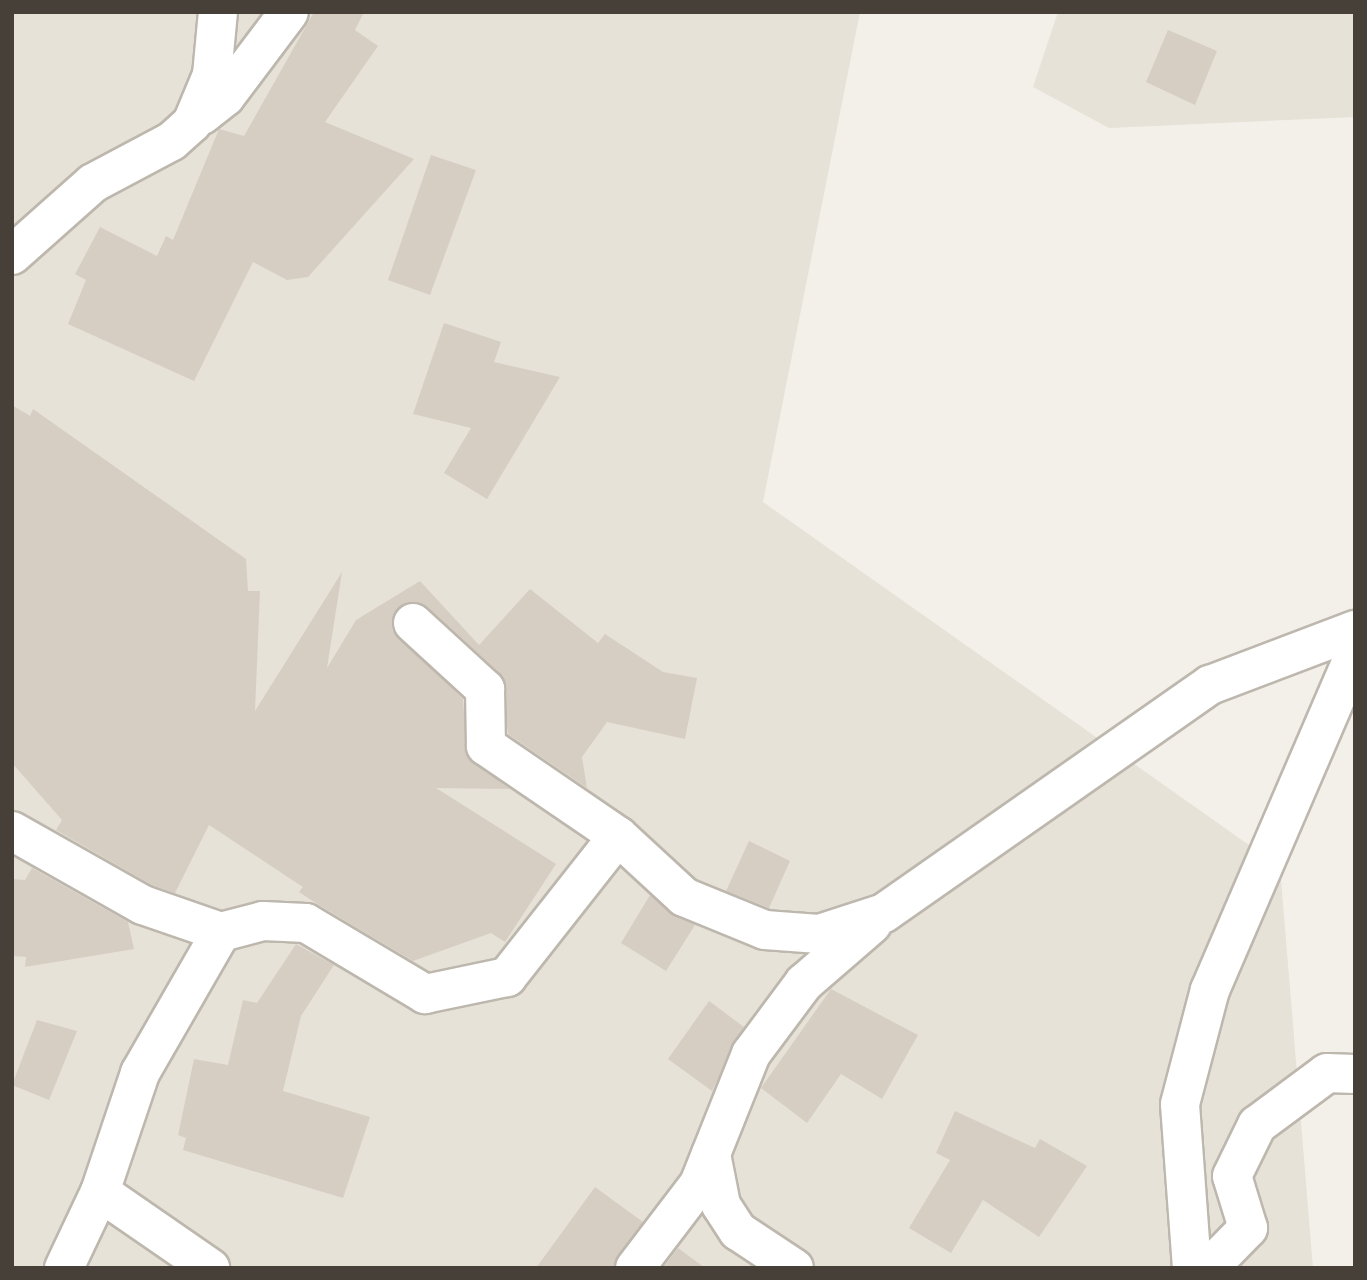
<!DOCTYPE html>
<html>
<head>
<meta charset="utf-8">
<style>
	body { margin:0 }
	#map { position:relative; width:1367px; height:1280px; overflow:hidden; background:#f3f0ea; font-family:Mulish,sans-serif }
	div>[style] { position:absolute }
	.residential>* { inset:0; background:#e6e2d8 }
	.building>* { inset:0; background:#d6cec3 }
	.roads { filter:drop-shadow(2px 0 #bdb7ad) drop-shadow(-2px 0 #bdb7ad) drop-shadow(0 2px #bdb7ad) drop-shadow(0 -2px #bdb7ad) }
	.minor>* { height:38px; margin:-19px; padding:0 19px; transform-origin:19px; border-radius:19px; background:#fff }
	span { translate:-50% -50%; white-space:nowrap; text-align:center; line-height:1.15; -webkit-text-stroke:5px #fff; paint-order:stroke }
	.frame { position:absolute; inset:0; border:14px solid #464039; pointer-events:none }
</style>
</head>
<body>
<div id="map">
	<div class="residential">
		<i style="clip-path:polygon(12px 12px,860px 12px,763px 502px,1280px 867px,1313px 1268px,12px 1268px)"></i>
		<i style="clip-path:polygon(1058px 12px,1355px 12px,1355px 117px,1109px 128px,1033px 87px)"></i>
	</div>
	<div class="building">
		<i style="clip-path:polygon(314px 12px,364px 12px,355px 30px,378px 46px,325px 122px,414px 159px,308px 277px,287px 280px,253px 262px,194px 381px,68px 324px,86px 280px,75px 274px,100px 227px,157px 256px,166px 236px,173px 240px,219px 129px,244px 136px)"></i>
		<i style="clip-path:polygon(1168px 30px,1217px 51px,1195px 105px,1146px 82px)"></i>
		<i style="clip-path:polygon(431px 155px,476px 170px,430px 295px,388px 280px)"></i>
		<i style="clip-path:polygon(444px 323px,501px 342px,494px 362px,560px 377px,487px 499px,444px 473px,471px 428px,413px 414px)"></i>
		<i style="clip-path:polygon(12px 405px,30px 416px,33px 409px,246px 559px,248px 591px,260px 591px,255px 711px,342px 572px,327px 668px,356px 620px,420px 581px,479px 645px,530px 589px,598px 643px,605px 634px,663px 672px,697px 678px,685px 739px,607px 722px,582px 757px,587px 788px,508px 734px,500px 673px,428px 607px,407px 602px,396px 609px,392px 630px,463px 699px,467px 756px,510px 789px,436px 788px,556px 864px,505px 942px,491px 933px,413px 961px,319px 905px,299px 892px,303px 887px,209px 825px,175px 893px,152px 885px,56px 830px,62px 820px,12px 763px)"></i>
		<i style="clip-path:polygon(749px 841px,790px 861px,769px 908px,726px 891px)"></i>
		<i style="clip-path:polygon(32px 868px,128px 922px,134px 949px,25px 967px,26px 957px,12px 956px,12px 879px,25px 880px)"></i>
		<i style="clip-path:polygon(650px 895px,695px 925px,666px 971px,621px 943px)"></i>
		<i style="clip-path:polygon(296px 944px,334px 965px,301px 1016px,283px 1091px,370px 1117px,343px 1198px,183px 1150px,186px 1138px,178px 1135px,194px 1059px,228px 1065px,243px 1000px,257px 1003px)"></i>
		<i style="clip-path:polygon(831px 989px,918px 1035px,882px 1099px,841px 1074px,807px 1123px,761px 1088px)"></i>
		<i style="clip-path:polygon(709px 1001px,744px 1027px,712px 1091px,668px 1059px)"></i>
		<i style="clip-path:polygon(37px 1020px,77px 1031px,49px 1100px,12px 1085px)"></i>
		<i style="clip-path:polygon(955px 1111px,1035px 1148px,1040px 1139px,1087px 1166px,1039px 1237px,983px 1200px,951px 1253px,909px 1228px,950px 1160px,936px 1153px)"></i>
		<i style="clip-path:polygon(595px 1187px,643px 1222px,614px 1268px,536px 1268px)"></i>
		<i style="clip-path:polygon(678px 1248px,705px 1268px,663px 1268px)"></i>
	</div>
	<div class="roads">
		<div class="minor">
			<i style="left:202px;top:115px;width:29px;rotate:-38deg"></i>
			<i style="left:225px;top:97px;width:106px;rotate:-53deg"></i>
			<i style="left:12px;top:255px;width:108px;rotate:-41.6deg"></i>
			<i style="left:93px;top:183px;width:89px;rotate:-28deg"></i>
			<i style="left:172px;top:141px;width:27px;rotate:-42deg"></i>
			<i style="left:192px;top:123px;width:52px;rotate:-67.4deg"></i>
			<i style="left:212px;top:75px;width:63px;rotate:-84.6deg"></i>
			<i style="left:413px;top:623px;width:98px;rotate:42.5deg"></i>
			<i style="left:485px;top:689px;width:57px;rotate:89deg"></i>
			<i style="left:486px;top:746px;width:160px;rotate:34.3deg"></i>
			<i style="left:618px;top:836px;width:90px;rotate:42.7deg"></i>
			<i style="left:684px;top:897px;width:87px;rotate:22.2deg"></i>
			<i style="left:765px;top:930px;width:54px;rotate:4.2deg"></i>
			<i style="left:819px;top:934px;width:68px;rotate:-17.9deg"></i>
			<i style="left:884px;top:913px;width:398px;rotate:-35deg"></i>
			<i style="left:1210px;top:685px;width:155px;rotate:-20.8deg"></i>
			<i style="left:12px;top:831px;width:150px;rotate:29.5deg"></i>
			<i style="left:143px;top:905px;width:83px;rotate:19.1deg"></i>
			<i style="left:221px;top:932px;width:43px;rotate:-14.7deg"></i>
			<i style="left:263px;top:921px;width:43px;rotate:2.7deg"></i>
			<i style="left:306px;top:923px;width:139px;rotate:30.8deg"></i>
			<i style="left:425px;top:994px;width:84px;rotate:-11.7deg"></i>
			<i style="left:507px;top:977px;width:179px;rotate:-51.8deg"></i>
			<i style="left:711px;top:1154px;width:52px;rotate:78.9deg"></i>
			<i style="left:721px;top:1205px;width:31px;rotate:57deg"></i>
			<i style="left:738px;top:1231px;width:67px;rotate:33.5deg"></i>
			<i style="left:100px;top:1192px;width:134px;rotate:34.6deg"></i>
			<i style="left:64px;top:1268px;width:84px;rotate:-64.7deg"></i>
			<i style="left:100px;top:1192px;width:126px;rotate:-71.4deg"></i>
			<i style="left:140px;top:1073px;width:163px;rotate:-60.1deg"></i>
			<i style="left:635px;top:1268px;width:106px;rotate:-52.7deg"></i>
			<i style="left:699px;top:1184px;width:140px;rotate:-68.2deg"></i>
			<i style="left:751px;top:1054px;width:89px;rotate:-53.3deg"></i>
			<i style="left:804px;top:983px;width:90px;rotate:-40.9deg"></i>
			<i style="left:1192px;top:1268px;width:164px;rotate:-94.2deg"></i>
			<i style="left:1180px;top:1104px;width:118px;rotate:-75.3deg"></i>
			<i style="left:1210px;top:990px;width:366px;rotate:-66.7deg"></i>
			<i style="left:1209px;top:1268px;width:56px;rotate:-45.7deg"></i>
			<i style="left:1248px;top:1228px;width:54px;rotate:-107.1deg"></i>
			<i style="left:1232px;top:1176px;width:57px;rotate:-63.9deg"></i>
			<i style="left:1257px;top:1125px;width:87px;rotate:-36.6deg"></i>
			<i style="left:1327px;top:1073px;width:28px;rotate:2deg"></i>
		</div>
	</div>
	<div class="frame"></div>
</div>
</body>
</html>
